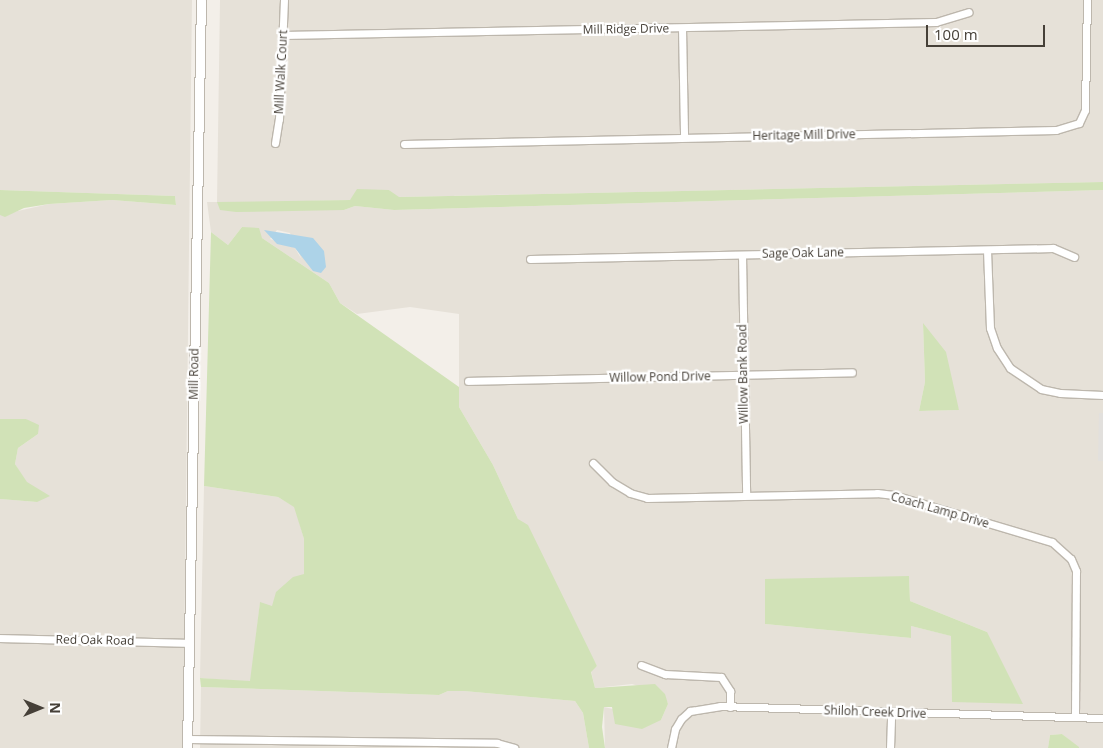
<!DOCTYPE html>
<html>
<head>
<meta charset="utf-8">
<style>
	body { margin:0 }
	#map { position:relative; width:1103px; height:748px; overflow:hidden; background:#f3efe9; font-family:"Open Sans",sans-serif }
	div>[style] { position:absolute }
	.residential>* { inset:0; background:#e6e1d8 }
	.green>* { inset:0; background:#d1e2b7 }
	.parking>* { inset:0; background:#e2e0dd }
	.water>* { inset:0; background:#add3e8 }
	.roads { filter:drop-shadow(1px 0 #bdb7ad) drop-shadow(-1px 0 #bdb7ad) drop-shadow(0 1px #bdb7ad) drop-shadow(0 -1px #bdb7ad) }
	.minor>* { height:7px; margin:-3.5px; padding:0 3.5px; transform-origin:3.5px; border-radius:3.5px; background:#fff }
	.tertiary>* { height:9px; margin:-4.5px; padding:0 4.5px; transform-origin:4.5px; border-radius:4.5px; background:#fff }
	span { translate:-50% -50%; white-space:nowrap; text-align:center; line-height:1.15; -webkit-text-stroke:4.5px #fff; paint-order:stroke }
	.street-label { font-size:12px; color:#464038 }
	.north { position:absolute; left:15px; top:683px; width:50px; height:50px; -webkit-text-stroke:4px #fff; paint-order:stroke; rotate:90deg; font-size:14px; font-weight:700; line-height:20px; text-align:center; color:#464038 }
	.north::after { content:''; display:block; margin:auto; width:18px; height:22px; background:#464038; clip-path:polygon(50% 0,100% 100%,50% 72%,0 100%) }
	.scale { position:absolute; left:926px; top:25px; width:119px; height:22px; box-sizing:border-box; border:2px solid #464038; border-top:0; padding-left:6px; font-size:15px; line-height:18px; white-space:nowrap; color:#464038; -webkit-text-stroke:4px #fff; paint-order:stroke }
</style>
</head>
<body>
<div id="map">
	<div class="residential">
		<i style="clip-path:polygon(0 0,192px 0,183px 748px,0 748px,0 499px,37px 502px,15px 464px,18px 448px,38px 434px,26px 419px,0 419px,0 215px,49px 204px,112px 200px,176px 205px,175px 196px,0 190px)"></i>
		<i style="clip-path:polygon(evenodd,220px 0,1103px 0,1103px 182px,398px 197px,389px 190px,350px 200px,217px 203px,344px 210px,355px 206px,394px 210px,1103px 190px,1103px 748px,1079px 748px,1062px 734px,1050px 735px,1048px 748px,605px 748px,604px 707px,661px 720px,668px 704px,664px 694px,632px 684px,595px 688px,591px 671px,597px 666px,518px 519px,493px 465px,459px 407px,459px 314px,410px 307px,357px 314px,340px 303px,329px 283px,262px 238px,242px 227px,228px 245px,211px 232px,207px 202px,217px 202px,220px 0,277px 230px,290px 233px,302px 260px,295px 248px,270px 239px,277px 230px,220px 0,923px 324px,959px 410px,919px 411px,925px 382px,923px 324px,220px 0,909px 577px,910px 601px,987px 632px,952px 702px,952px 636px,911px 626px,911px 638px,765px 624px,765px 580px,909px 577px)"></i>
		<i style="clip-path:polygon(204px 486px,278px 497px,295px 507px,304px 539px,304px 574px,272px 607px,260px 603px,251px 682px,200px 678px)"></i>
		<i style="clip-path:polygon(201px 687px,439px 695px,448px 691px,464px 691px,575px 701px,583px 713px,589px 748px,200px 748px)"></i>
	</div>
	<div class="green">
		<i style="clip-path:polygon(1103px 182px,1103px 190px,394px 210px,355px 206px,344px 210px,236px 212px,220px 210px,217px 202px,350px 200px,357px 189px,389px 190px,399px 197px)"></i>
		<i style="clip-path:polygon(0 190px,175px 196px,176px 205px,112px 200px,49px 204px,24px 208px,5px 217px,0 215px)"></i>
		<i style="clip-path:polygon(242px 227px,259px 228px,262px 238px,329px 283px,340px 303px,459px 387px,459px 407px,493px 465px,518px 519px,528px 525px,597px 666px,591px 672px,595px 688px,655px 684px,665px 694px,668px 704px,661px 720px,642px 729px,615px 724px,612px 707px,604px 707px,602px 727px,605px 748px,589px 748px,583px 713px,575px 701px,464px 691px,448px 691px,439px 695px,201px 687px,200px 678px,250px 681px,260px 602px,272px 606px,276px 592px,293px 577px,304px 574px,304px 539px,294px 507px,278px 497px,204px 486px,211px 232px,228px 245px)"></i>
		<i style="clip-path:polygon(923px 323px,946px 352px,959px 410px,919px 411px,925px 382px)"></i>
		<i style="clip-path:polygon(0 419px,26px 419px,39px 425px,38px 434px,18px 448px,15px 464px,27px 482px,50px 496px,37px 502px,0 499px)"></i>
		<i style="clip-path:polygon(909px 576px,910px 601px,987px 632px,1023px 704px,952px 702px,951px 636px,911px 626px,911px 638px,765px 624px,765px 579px)"></i>
		<i style="clip-path:polygon(1062px 734px,1079px 747px,1079px 748px,1048px 748px,1050px 735px)"></i>
	</div>
	<div class="parking">
		<i style="clip-path:polygon(1099px 413px,1103px 413px,1103px 461px,1098px 461px)"></i>
	</div>
	<div class="water">
		<i style="clip-path:polygon(264px 230px,313px 238px,324px 251px,326px 267px,321px 273px,313px 271px,295px 248px,277px 244px)"></i>
	</div>
	<div class="roads">
		<div class="minor">
			<i style="left:682px;top:28px;width:109px;rotate:88.9deg"></i>
			<i style="left:283px;top:35px;width:653px;rotate:-1.14deg"></i>
			<i style="left:936px;top:22px;width:34px;rotate:-17deg"></i>
			<i style="left:275px;top:143px;width:24px;rotate:-81deg"></i>
			<i style="left:279px;top:119px;width:119px;rotate:-87.6deg"></i>
			<i style="left:404px;top:144px;width:652px;rotate:-1.23deg"></i>
			<i style="left:1056px;top:130px;width:24px;rotate:-17deg"></i>
			<i style="left:1079px;top:123px;width:14px;rotate:-65deg"></i>
			<i style="left:1085px;top:110px;width:110px;rotate:-89deg"></i>
			<i style="left:987px;top:250px;width:78px;rotate:87.8deg"></i>
			<i style="left:990px;top:328px;width:21px;rotate:71deg"></i>
			<i style="left:997px;top:348px;width:24px;rotate:57deg"></i>
			<i style="left:1010px;top:368px;width:37px;rotate:34deg"></i>
			<i style="left:1041px;top:389px;width:19px;rotate:12deg"></i>
			<i style="left:1060px;top:393px;width:43px;rotate:2.7deg"></i>
			<i style="left:742px;top:255px;width:239px;rotate:89deg"></i>
			<i style="left:530px;top:259px;width:523px;rotate:-1.2deg"></i>
			<i style="left:1053px;top:248px;width:23px;rotate:23deg"></i>
			<i style="left:468px;top:381px;width:384px;rotate:-1.3deg"></i>
			<i style="left:593px;top:463px;width:27px;rotate:45deg"></i>
			<i style="left:612px;top:482px;width:21px;rotate:31deg"></i>
			<i style="left:630px;top:493px;width:18px;rotate:16deg"></i>
			<i style="left:647px;top:498px;width:230px;rotate:-1.2deg"></i>
			<i style="left:877px;top:493px;width:17px;rotate:7deg"></i>
			<i style="left:894px;top:495px;width:165px;rotate:16.6deg"></i>
			<i style="left:1052px;top:542px;width:25px;rotate:42deg"></i>
			<i style="left:1071px;top:559px;width:13px;rotate:67deg"></i>
			<i style="left:1076px;top:571px;width:146px;rotate:90.4deg"></i>
			<i style="left:0;top:638px;width:189px;rotate:1.5deg"></i>
			<i style="left:641px;top:665px;width:26px;rotate:21deg"></i>
			<i style="left:665px;top:674px;width:56px;rotate:3.1deg"></i>
			<i style="left:721px;top:677px;width:17px;rotate:57deg"></i>
			<i style="left:730px;top:691px;width:16px;rotate:90deg"></i>
			<i style="left:188px;top:739px;width:309px;rotate:0.7deg"></i>
			<i style="left:497px;top:743px;width:18px;rotate:16deg"></i>
			<i style="left:671px;top:748px;width:19px;rotate:-78deg"></i>
			<i style="left:675px;top:729px;width:12px;rotate:-59deg"></i>
			<i style="left:681px;top:719px;width:12px;rotate:-42deg"></i>
			<i style="left:690px;top:711px;width:30px;rotate:-9deg"></i>
			<i style="left:720px;top:706px;width:383px;rotate:1.8deg"></i>
			<i style="left:890px;top:748px;width:35px;rotate:-88deg"></i>
		</div>
		<div class="tertiary">
			<i style="left:187px;top:748px;width:748px;rotate:-88.93deg"></i>
		</div>
	</div>
	<div class="street-label">
		<span style="left:626px;top:29px;rotate:-1deg">Mill Ridge Drive</span>
		<span style="left:281px;top:72px;rotate:-87deg">Mill Walk Court</span>
		<span style="left:804px;top:135px;rotate:-1deg">Heritage Mill Drive</span>
		<span style="left:803px;top:253px;rotate:-1deg">Sage Oak Lane</span>
		<span style="left:194px;top:374px;rotate:-89deg">Mill Road</span>
		<span style="left:743px;top:374px;rotate:-91deg">Willow Bank Road</span>
		<span style="left:660px;top:377px;rotate:-1deg">Willow Pond Drive</span>
		<span style="left:940px;top:510px;rotate:16deg">Coach Lamp Drive</span>
		<span style="left:95px;top:640px;rotate:1deg">Red Oak Road</span>
		<span style="left:875px;top:712px;rotate:2deg">Shiloh Creek Drive</span>
	</div>
	<div class="north">N</div>
	<div class="scale">100 m</div>
</div>
</body>
</html>
